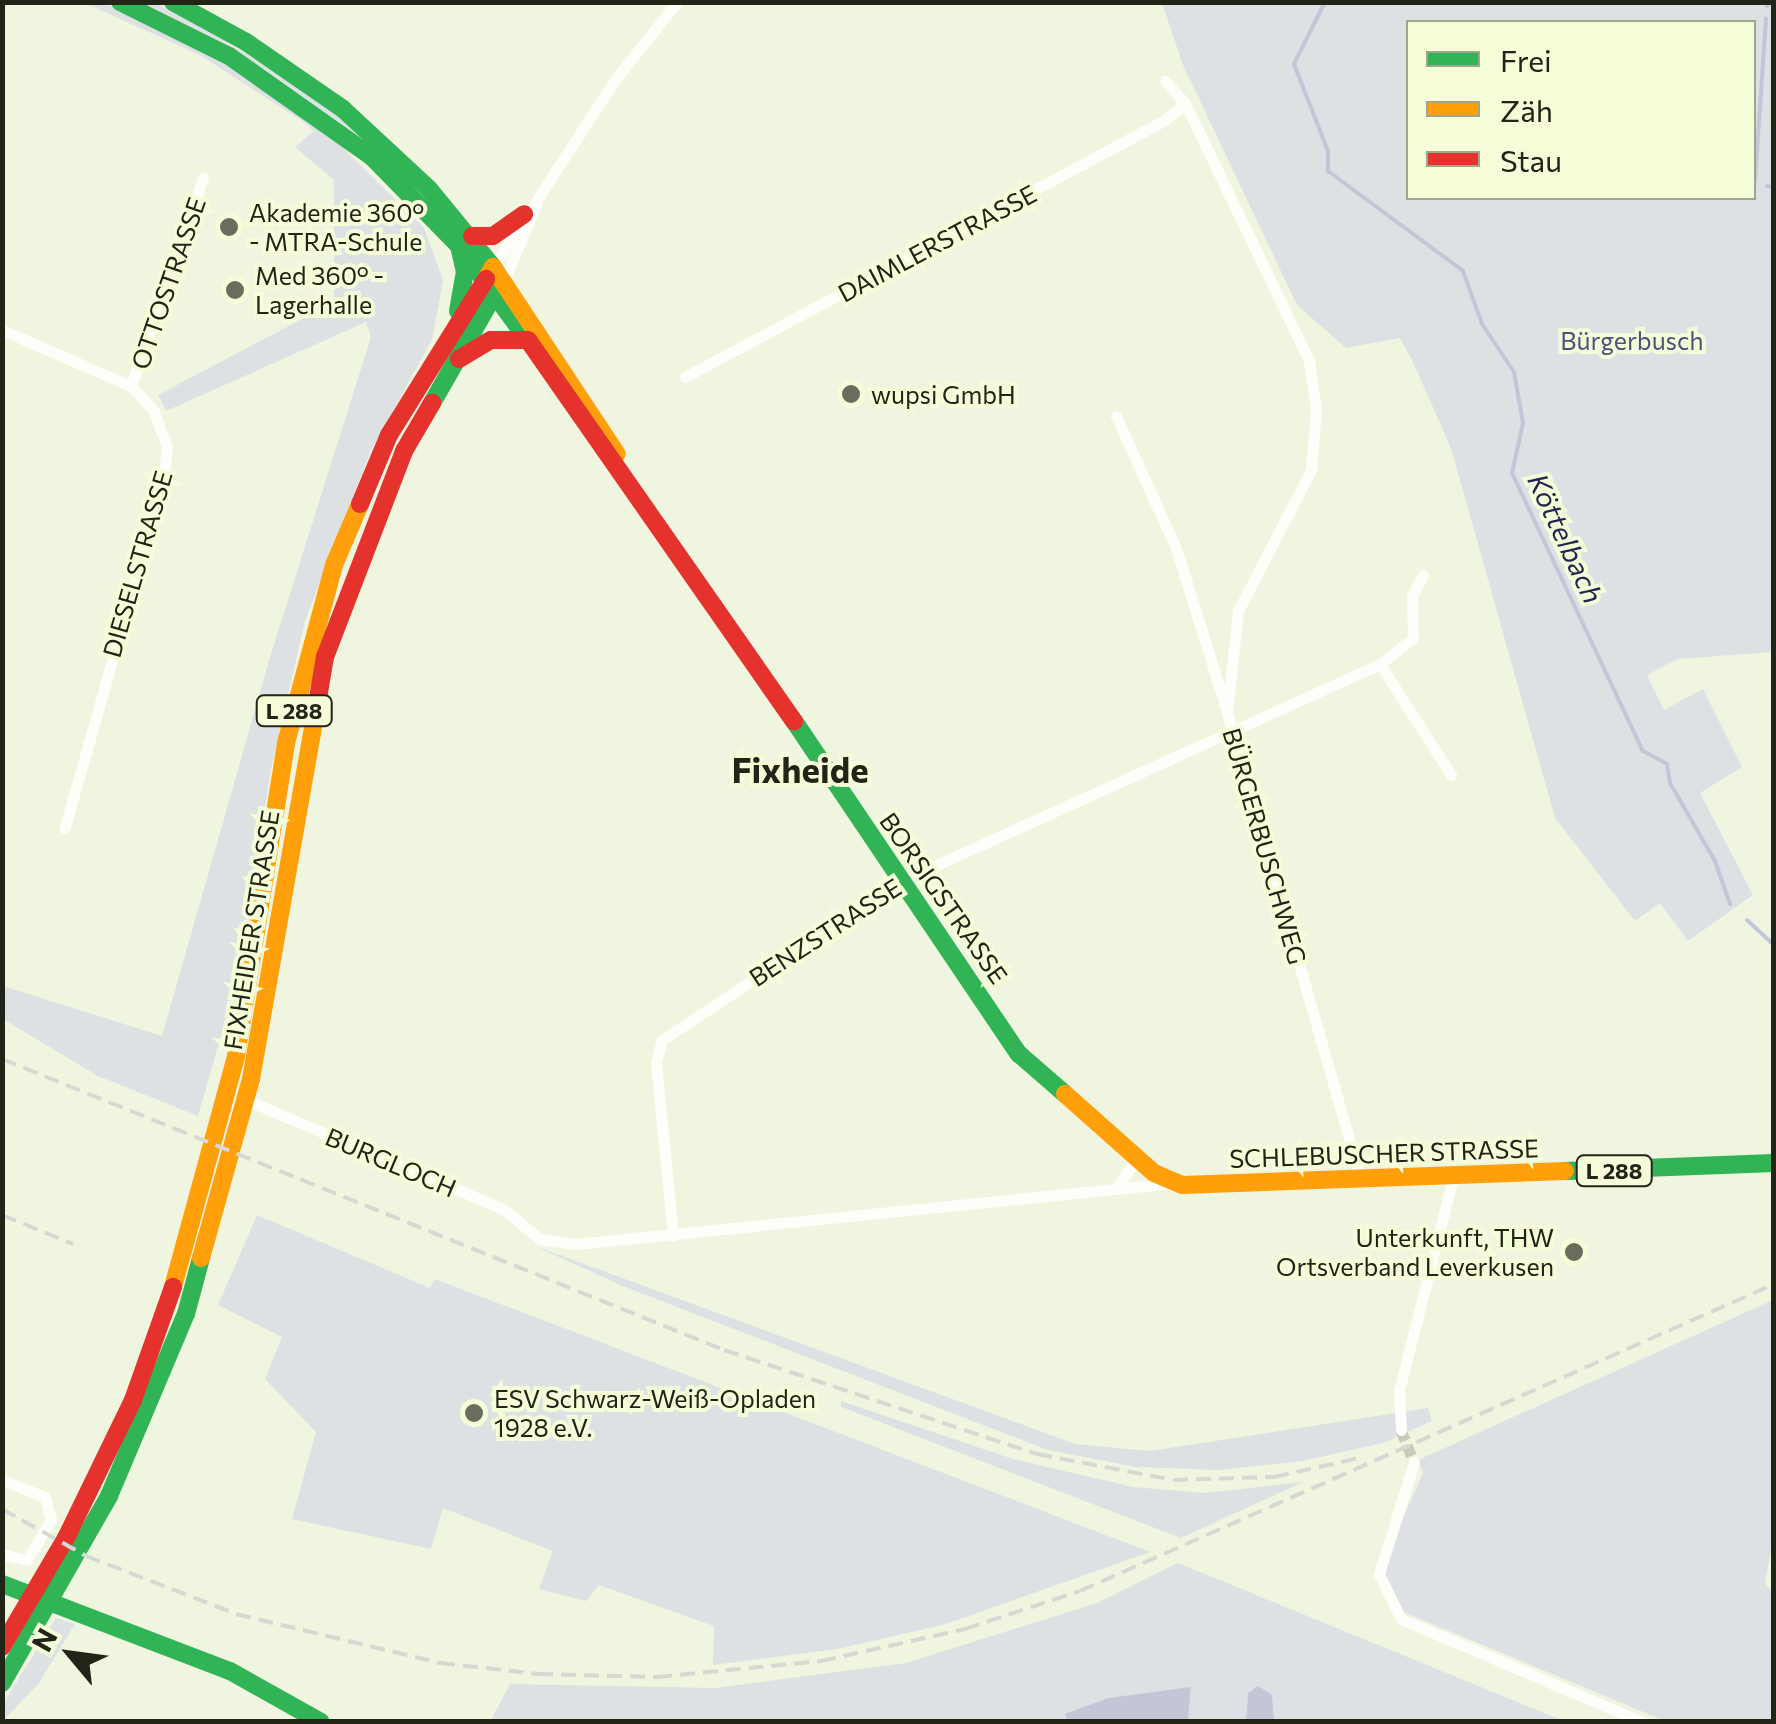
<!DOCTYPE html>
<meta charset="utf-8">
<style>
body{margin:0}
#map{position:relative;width:1776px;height:1724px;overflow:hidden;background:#f0f5e0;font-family:Commissioner,sans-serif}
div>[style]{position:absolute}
.green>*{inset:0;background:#dde1e4}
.water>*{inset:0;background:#c3c6d7}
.stream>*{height:4px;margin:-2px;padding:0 2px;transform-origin:2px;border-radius:2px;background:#c3c6d7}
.street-tunnel>*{height:11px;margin-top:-5.5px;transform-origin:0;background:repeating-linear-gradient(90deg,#c7cbb8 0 11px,transparent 0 16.5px)}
.street>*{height:11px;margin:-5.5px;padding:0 5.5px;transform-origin:5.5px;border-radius:5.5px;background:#fdfefa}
.fast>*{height:18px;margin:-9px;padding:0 9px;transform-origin:9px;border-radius:9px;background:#30b455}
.slow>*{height:18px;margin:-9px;padding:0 9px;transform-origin:9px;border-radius:9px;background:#ff9f0a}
.jam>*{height:18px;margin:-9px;padding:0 9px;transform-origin:9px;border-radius:9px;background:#e5322d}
.rail>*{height:4px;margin-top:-2px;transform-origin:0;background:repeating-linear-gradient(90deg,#d6d8d2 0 15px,transparent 0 23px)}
.dots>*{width:28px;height:28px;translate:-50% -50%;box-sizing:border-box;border:5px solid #f4fdd8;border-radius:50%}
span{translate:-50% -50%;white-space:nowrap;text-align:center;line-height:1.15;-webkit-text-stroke:8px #f4fdd8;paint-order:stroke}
.shield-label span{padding:2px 8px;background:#f4fdd8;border:2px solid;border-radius:8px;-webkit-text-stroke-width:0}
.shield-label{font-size:22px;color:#212417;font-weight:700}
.poi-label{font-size:25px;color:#212417}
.left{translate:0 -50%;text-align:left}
.right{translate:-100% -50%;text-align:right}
.street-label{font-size:25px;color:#212417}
.park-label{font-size:25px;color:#50507f}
.water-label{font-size:28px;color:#272550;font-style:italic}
.district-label{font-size:35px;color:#212417;font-weight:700}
.frame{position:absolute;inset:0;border:5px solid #212417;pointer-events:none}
.legend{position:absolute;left:1406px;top:20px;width:350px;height:180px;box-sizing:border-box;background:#f4fdd8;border:2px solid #a0a68b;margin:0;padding:12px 18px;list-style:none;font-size:30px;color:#212417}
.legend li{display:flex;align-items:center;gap:20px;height:50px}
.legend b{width:50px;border:2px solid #a0a68b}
.north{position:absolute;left:20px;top:1604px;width:100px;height:100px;-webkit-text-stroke:8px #f4fdd8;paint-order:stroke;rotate:299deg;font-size:28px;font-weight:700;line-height:40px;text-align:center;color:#212417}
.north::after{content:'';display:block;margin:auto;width:35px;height:45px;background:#212417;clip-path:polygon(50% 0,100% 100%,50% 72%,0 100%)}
</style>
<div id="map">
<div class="green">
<i style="clip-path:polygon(85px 3px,103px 3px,147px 21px,231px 64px,329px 134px,424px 228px,443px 280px,432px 340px,371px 450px,305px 621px,271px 769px,238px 976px,198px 1116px,98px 1076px,3px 1019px,3px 986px,162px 1036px,271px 654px,371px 337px,366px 322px,166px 411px,158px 395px,334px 302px,334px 180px,295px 147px,314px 131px,302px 121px,200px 55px)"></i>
<i style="clip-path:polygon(137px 3px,154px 3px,189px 19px,316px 97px,401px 170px,436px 210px,360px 137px,263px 68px)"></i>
<i style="clip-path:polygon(evenodd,1162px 3px,1773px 3px,1773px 652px,1678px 659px,1647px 675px,1664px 710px,1703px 689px,1742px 767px,1700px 793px,1753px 895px,1688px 941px,1660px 903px,1635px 921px,1555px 818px,1451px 448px,1412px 360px,1400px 338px,1346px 348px,1297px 305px,1183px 65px,1162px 3px,1408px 22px,1754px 22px,1754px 198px,1408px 198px,1408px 22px)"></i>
<i style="clip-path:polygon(257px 1215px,430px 1288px,435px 1279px,1150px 1552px,946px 1624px,837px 1649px,713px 1665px,714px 1626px,599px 1585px,586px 1601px,539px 1589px,553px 1551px,443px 1508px,431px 1549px,292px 1519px,316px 1432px,265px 1379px,282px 1337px,218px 1305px)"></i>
<i style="clip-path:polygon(535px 1246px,1075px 1444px,1150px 1451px,1428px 1408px,1432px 1421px,1383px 1443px,1302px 1461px,1219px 1470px,1136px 1467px,1048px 1450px,625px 1287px)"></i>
<i style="clip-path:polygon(1773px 1300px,1773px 1539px,1765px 1583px,1773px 1593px,1773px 1721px,1665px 1721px,1401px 1611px,1385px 1577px,1389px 1549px,1423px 1473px,1418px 1460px)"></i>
<i style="clip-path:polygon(841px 1401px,1013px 1459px,1133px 1487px,1204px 1493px,1303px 1482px,1181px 1538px,841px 1407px)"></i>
<i style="clip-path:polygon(1178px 1563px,1564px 1721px,1274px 1721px,1248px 1693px,1246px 1722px,1188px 1721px,1191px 1688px,1108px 1698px,1066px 1714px,1068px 1722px,490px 1722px,510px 1684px,715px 1688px,906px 1663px,1097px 1603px)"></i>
<i style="clip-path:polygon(56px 1618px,75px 1624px,39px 1683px,3px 1721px,3px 1704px)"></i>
</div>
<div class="water">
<i style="clip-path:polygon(1258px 1686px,1272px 1695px,1274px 1721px,1246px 1721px,1248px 1693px)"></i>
<i style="clip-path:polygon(1191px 1687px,1188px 1721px,1068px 1721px,1065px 1714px,1108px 1698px)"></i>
</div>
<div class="stream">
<i style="left:1325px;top:2px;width:69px;rotate:116.6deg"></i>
<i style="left:1294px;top:64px;width:93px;rotate:68.7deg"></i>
<i style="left:1328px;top:151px;width:20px;rotate:90deg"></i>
<i style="left:1328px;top:171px;width:168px;rotate:36.5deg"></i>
<i style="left:1463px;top:271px;width:56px;rotate:70.3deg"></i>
<i style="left:1482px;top:324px;width:58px;rotate:56.3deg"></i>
<i style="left:1514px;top:372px;width:52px;rotate:80deg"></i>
<i style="left:1523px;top:423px;width:51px;rotate:102.4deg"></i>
<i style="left:1512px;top:473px;width:307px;rotate:64.8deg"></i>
<i style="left:1643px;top:751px;width:27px;rotate:28deg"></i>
<i style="left:1667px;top:764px;width:19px;rotate:81deg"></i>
<i style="left:1670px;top:783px;width:90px;rotate:60deg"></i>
<i style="left:1715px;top:861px;width:46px;rotate:70.8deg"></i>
<i style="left:1767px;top:6px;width:4px;rotate:-76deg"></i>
<i style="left:1755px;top:180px;width:162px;rotate:-86.1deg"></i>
<i style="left:1767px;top:186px;width:7px;rotate:8deg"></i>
<i style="left:1747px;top:920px;width:37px;rotate:43deg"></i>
</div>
<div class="street-tunnel">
<i style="left:1401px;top:1430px;width:35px;rotate:68deg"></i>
</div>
<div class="street">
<i style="left:1165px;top:81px;width:30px;rotate:48deg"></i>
<i style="left:1185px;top:103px;width:286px;rotate:64.3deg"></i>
<i style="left:1309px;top:361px;width:49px;rotate:81.7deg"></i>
<i style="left:1316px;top:409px;width:61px;rotate:94.7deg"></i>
<i style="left:1311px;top:470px;width:159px;rotate:117.4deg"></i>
<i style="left:1238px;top:611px;width:103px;rotate:96.2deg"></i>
<i style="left:1227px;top:713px;width:485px;rotate:74deg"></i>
<i style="left:493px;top:267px;width:227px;rotate:-56.9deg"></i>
<i style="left:617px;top:77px;width:96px;rotate:-51.3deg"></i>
<i style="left:504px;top:280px;width:84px;rotate:-66.8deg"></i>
<i style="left:2px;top:330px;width:141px;rotate:23.5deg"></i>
<i style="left:131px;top:386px;width:33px;rotate:47deg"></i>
<i style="left:153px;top:410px;width:39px;rotate:69deg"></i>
<i style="left:167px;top:446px;width:31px;rotate:96deg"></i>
<i style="left:164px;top:477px;width:365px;rotate:105.8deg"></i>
<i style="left:685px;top:377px;width:544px;rotate:-28.17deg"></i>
<i style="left:1165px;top:120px;width:26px;rotate:-40deg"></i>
<i style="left:131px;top:386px;width:220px;rotate:-70.9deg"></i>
<i style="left:1116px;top:416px;width:145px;rotate:65.6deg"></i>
<i style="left:1176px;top:548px;width:169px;rotate:72.7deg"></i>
<i style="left:1380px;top:664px;width:42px;rotate:-38.2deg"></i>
<i style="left:1413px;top:638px;width:43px;rotate:-91.3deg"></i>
<i style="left:1412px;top:595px;width:23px;rotate:-61deg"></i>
<i style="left:244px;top:1099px;width:281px;rotate:23deg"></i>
<i style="left:503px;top:1209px;width:48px;rotate:39deg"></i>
<i style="left:540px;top:1239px;width:36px;rotate:8deg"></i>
<i style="left:576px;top:1244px;width:600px;rotate:-5.83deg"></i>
<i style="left:1117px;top:1187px;width:33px;rotate:-55deg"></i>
<i style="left:673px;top:1236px;width:175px;rotate:-95.6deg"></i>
<i style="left:656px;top:1062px;width:23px;rotate:-75deg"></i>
<i style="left:662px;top:1040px;width:287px;rotate:-33.6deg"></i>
<i style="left:901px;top:881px;width:526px;rotate:-24.37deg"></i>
<i style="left:1380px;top:664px;width:132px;rotate:57.4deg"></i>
<i style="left:1401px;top:1430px;width:39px;rotate:-93deg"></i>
<i style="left:1399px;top:1391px;width:224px;rotate:-75.8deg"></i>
<i style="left:1414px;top:1462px;width:117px;rotate:107.4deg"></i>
<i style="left:1379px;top:1574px;width:50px;rotate:63.9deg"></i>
<i style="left:1401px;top:1619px;width:263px;rotate:23.1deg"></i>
<i style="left:2px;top:1480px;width:46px;rotate:21.6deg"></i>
<i style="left:45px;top:1497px;width:24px;rotate:75deg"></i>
<i style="left:51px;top:1520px;width:47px;rotate:121deg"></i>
<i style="left:27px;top:1560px;width:26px;rotate:-167deg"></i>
</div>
<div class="fast">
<i style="left:120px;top:2px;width:122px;rotate:26.4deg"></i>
<i style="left:229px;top:56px;width:174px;rotate:35.2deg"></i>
<i style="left:371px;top:156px;width:126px;rotate:45.6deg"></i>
<i style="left:459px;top:246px;width:117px;rotate:53.7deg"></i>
<i style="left:173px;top:2px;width:83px;rotate:28.7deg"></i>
<i style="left:246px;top:42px;width:118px;rotate:34.6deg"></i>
<i style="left:343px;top:109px;width:117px;rotate:42.9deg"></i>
<i style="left:429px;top:189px;width:101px;rotate:50.6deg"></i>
<i style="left:458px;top:311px;width:40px;rotate:-80deg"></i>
<i style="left:465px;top:272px;width:27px;rotate:-103deg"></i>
<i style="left:432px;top:403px;width:127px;rotate:-60.2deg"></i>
<i style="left:794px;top:721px;width:402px;rotate:56deg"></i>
<i style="left:1019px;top:1054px;width:61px;rotate:41deg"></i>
<i style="left:1565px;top:1171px;width:209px;rotate:-2.2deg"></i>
<i style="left:2px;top:1584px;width:244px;rotate:20.9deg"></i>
<i style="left:230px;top:1671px;width:104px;rotate:29.3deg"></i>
<i style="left:2px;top:1683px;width:215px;rotate:-60.2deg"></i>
<i style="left:109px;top:1496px;width:198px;rotate:-67.1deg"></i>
<i style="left:186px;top:1314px;width:58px;rotate:-75deg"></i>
</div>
<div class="slow">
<i style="left:486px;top:279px;width:14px;rotate:-60deg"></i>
<i style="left:493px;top:267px;width:224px;rotate:56.5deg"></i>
<i style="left:1065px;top:1094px;width:119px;rotate:41.6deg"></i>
<i style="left:1154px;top:1173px;width:30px;rotate:23deg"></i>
<i style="left:1182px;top:1185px;width:383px;rotate:-2.1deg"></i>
<i style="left:201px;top:1258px;width:186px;rotate:-74.4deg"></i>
<i style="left:251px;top:1079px;width:375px;rotate:-80deg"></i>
<i style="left:173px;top:1287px;width:239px;rotate:-74.7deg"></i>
<i style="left:236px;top:1056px;width:317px;rotate:-80.9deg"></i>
<i style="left:286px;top:743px;width:184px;rotate:-74.9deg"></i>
<i style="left:334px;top:565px;width:66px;rotate:-66.9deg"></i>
</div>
<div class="jam">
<i style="left:472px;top:236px;width:21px"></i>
<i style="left:493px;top:236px;width:38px;rotate:-35deg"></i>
<i style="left:528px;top:340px;width:465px;rotate:55.1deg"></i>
<i style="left:459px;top:359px;width:37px;rotate:-31deg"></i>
<i style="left:491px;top:340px;width:37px"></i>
<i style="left:360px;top:504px;width:75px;rotate:-67.2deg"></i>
<i style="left:389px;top:435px;width:184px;rotate:-58.1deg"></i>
<i style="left:316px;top:710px;width:54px;rotate:-80.4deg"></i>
<i style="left:325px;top:657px;width:221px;rotate:-69deg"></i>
<i style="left:404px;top:451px;width:56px;rotate:-59.7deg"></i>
<i style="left:2px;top:1647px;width:129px;rotate:-59.6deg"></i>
<i style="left:67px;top:1536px;width:151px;rotate:-64.1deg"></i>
<i style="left:133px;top:1400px;width:120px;rotate:-70.5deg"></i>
</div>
<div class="rail">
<i style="left:2px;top:1059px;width:778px;rotate:21.95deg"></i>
<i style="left:724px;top:1350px;width:330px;rotate:18.4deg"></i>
<i style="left:1037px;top:1454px;width:138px;rotate:10.8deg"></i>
<i style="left:1173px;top:1480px;width:101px;rotate:-1.7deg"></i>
<i style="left:1274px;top:1477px;width:87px;rotate:-12.6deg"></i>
<i style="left:2px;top:1215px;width:77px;rotate:22.2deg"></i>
<i style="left:2px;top:1509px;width:96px;rotate:29.2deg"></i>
<i style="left:86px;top:1556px;width:161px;rotate:21.1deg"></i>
<i style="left:236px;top:1614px;width:210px;rotate:13.5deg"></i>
<i style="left:440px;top:1663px;width:99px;rotate:6.4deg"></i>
<i style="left:538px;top:1674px;width:119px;rotate:1.4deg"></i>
<i style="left:657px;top:1677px;width:165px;rotate:-5.6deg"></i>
<i style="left:821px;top:1661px;width:148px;rotate:-12.5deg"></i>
<i style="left:965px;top:1629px;width:121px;rotate:-18.3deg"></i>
<i style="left:1080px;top:1591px;width:759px;rotate:-23.86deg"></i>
</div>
<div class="dots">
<i style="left:229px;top:227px;background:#696d5d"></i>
<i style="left:235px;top:290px;background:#696d5d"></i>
<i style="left:851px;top:394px;background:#696d5d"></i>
<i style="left:1574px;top:1252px;background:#696d5d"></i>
<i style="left:474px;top:1413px;background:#696d5d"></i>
</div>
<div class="shield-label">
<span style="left:294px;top:711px">L 288</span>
<span style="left:1614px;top:1171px">L 288</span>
</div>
<div class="poi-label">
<span class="left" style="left:249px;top:227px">Akademie 360°<br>- MTRA-Schule</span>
<span class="left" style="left:255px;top:290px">Med 360° -<br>Lagerhalle</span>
<span class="left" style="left:871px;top:394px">wupsi GmbH</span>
<span class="right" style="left:1554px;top:1252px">Unterkunft, THW<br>Ortsverband Leverkusen</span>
<span class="left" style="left:494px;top:1413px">ESV Schwarz-Weiß-Opladen<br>1928 e.V.</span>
</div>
<div class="street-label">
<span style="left:937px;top:243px;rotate:-28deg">DAIMLERSTRASSE</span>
<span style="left:168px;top:283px;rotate:-71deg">OTTOSTRASSE</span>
<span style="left:137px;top:564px;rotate:-74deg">DIESELSTRASSE</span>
<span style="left:1265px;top:846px;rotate:74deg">BÜRGERBUSCHWEG</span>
<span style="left:944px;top:898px;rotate:55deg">BORSIGSTRASSE</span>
<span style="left:251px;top:930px;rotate:-81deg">FIXHEIDER STRASSE</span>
<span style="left:825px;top:932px;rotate:-33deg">BENZSTRASSE</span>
<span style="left:1384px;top:1153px;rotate:-2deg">SCHLEBUSCHER STRASSE</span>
<span style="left:391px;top:1162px;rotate:23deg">BURGLOCH</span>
</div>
<div class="park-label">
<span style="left:1632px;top:340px">Bürgerbusch</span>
</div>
<div class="water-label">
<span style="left:1566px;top:538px;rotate:65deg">Köttelbach</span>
</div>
<div class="district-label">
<span style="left:800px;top:769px">Fixheide</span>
</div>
<div class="frame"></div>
<ul class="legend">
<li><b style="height:12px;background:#30b455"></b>Frei</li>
<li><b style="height:12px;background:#ff9f0a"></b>Zäh</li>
<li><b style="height:12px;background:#e5322d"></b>Stau</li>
</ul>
<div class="north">N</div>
</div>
